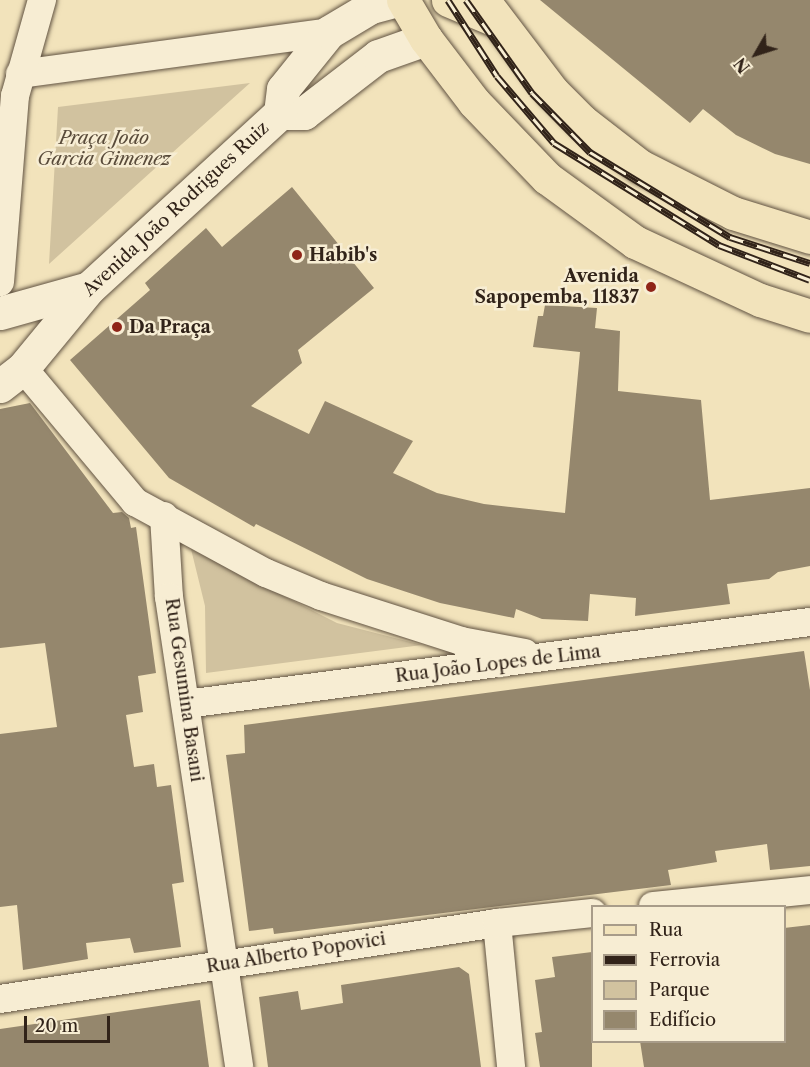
<!DOCTYPE html>
<meta charset="utf-8">
<style>
body{margin:0}
#map{position:relative;width:810px;height:1067px;overflow:hidden;background:#f2e3bb;font-family:"Libre Caslon Text",serif}
div>[style]{position:absolute}
.green>*{inset:0;background:#d1c29f}
.building>*{inset:0;background:#95876d}
.roads{filter:drop-shadow(0 0 2px #615342) drop-shadow(0 0 2px #615342)}
.minor>*{height:28px;margin:-14px;padding:0 14px;transform-origin:14px;border-radius:14px;background:#f7edd3}
.tertiary>*{height:33px;margin:-16.5px;padding:0 16.5px;transform-origin:16.5px;border-radius:16.5px;background:#f7edd3}
.primary>*{height:33px;margin:-16.5px;padding:0 16.5px;transform-origin:16.5px;border-radius:16.5px;background:#f2e3bb}
.rail>*{height:7px;margin-top:-3.5px;transform-origin:0;background:repeating-linear-gradient(90deg,#f7edd3 0 14px,#312319 0 28px);box-sizing:border-box;border-block:2px solid #312319}
.dots>*{width:16px;height:16px;translate:-50% -50%;box-sizing:border-box;border:3px solid #f7edd3;border-radius:50%}
span{translate:-50% -50%;white-space:nowrap;text-align:center;line-height:1.15;-webkit-text-stroke:5px #f7edd3;paint-order:stroke}
.park-label{font-size:18px;color:#594b3a;font-style:italic}
.street-label{font-size:18px;color:#312319}
.poi-label{font-size:18px;color:#312319;font-weight:700}
.left{translate:0 -50%;text-align:left}
.right{translate:-100% -50%;text-align:right}
.legend{position:absolute;left:591px;top:905px;width:195px;height:138px;box-sizing:border-box;background:#f7edd3;border:2px solid #a89c89;margin:0;padding:8px 10px;list-style:none;font-size:18px;color:#312319}
.legend li{display:flex;align-items:center;gap:12px;height:30px}
.legend b{width:30px;border:2px solid #a89c89}
.north{position:absolute;left:726px;top:24px;width:60px;height:60px;-webkit-text-stroke:4px #f7edd3;paint-order:stroke;rotate:231deg;font-size:16px;font-weight:700;line-height:24px;text-align:center;color:#312319}
.north::after{content:'';display:block;margin:auto;width:21px;height:27px;background:#312319;clip-path:polygon(50% 0,100% 100%,50% 72%,0 100%)}
.scale{position:absolute;left:24px;top:1016px;width:86px;height:27px;box-sizing:border-box;border:3px solid #312319;border-top:0;padding-left:8px;font-size:18px;line-height:21px;white-space:nowrap;color:#312319;-webkit-text-stroke:4px #f7edd3;paint-order:stroke}
</style>
<div id="map">
<div class="green">
<i style="clip-path:polygon(250px 83px,182px 144px,49px 264px,58px 107px)"></i>
<i style="clip-path:polygon(191px 549px,337px 623px,422px 645px,206px 673px,205px 606px)"></i>
</div>
<div class="building">
<i style="clip-path:polygon(540px 0,810px 0,810px 164px,775px 154px,736px 135px,703px 109px,690px 123px)"></i>
<i style="clip-path:polygon(292px 187px,374px 288px,298px 350px,302px 363px,251px 406px,309px 434px,325px 401px,413px 441px,393px 473px,437px 493px,484px 504px,565px 513px,580px 352px,533px 347px,538px 316px,543px 316px,545px 305px,597px 308px,595px 328px,620px 331px,618px 391px,701px 400px,710px 500px,810px 488px,810px 566px,778px 572px,769px 579px,727px 584px,730px 604px,635px 616px,636px 598px,590px 594px,588px 621px,542px 619px,516px 609px,514px 618px,440px 603px,367px 579px,256px 524px,254px 527px,169px 478px,70px 360px,150px 290px,145px 283px,206px 228px,222px 247px)"></i>
<i style="clip-path:polygon(30px 403px,113px 513px,122px 512px,129px 518px,131px 528px,136px 527px,156px 673px,138px 676px,143px 712px,126px 715px,134px 767px,154px 764px,157px 787px,171px 785px,184px 882px,172px 884px,181px 947px,134px 953px,130px 938px,86px 943px,88px 959px,23px 970px,17px 905px,0 907px,0 734px,57px 727px,45px 643px,0 648px,0 409px)"></i>
<i style="clip-path:polygon(804px 651px,810px 690px,810px 866px,770px 870px,767px 844px,715px 851px,717px 862px,668px 870px,671px 885px,274px 934px,273px 928px,249px 931px,226px 755px,245px 753px,244px 725px)"></i>
<i style="clip-path:polygon(810px 925px,810px 1067px,644px 1067px,640px 1041px,784px 1041px,784px 928px)"></i>
<i style="clip-path:polygon(592px 952px,592px 1067px,540px 1067px,535px 1033px,542px 1032px,535px 980px,555px 977px,552px 957px)"></i>
<i style="clip-path:polygon(459px 967px,469px 974px,481px 1067px,268px 1067px,259px 997px,298px 991px,301px 1010px,343px 1003px,341px 985px)"></i>
<i style="clip-path:polygon(200px 1000px,209px 1067px,0 1067px,0 1029px)"></i>
</div>
<div class="roads">
<div class="minor">
<i style="left:20px;top:74px;width:312px;rotate:-7.7deg"></i>
<i style="left:0;top:282px;width:187px;rotate:-85.4deg"></i>
<i style="left:15px;top:96px;width:100px;rotate:-74.3deg"></i>
<i style="left:23px;top:368px;width:175px;rotate:50.1deg"></i>
<i style="left:135px;top:502px;width:149px;rotate:28.5deg"></i>
<i style="left:266px;top:573px;width:60px;rotate:22.7deg"></i>
<i style="left:321px;top:596px;width:147px;rotate:17.8deg"></i>
<i style="left:461px;top:641px;width:65px;rotate:10.6deg"></i>
<i style="left:164px;top:516px;width:81px;rotate:86.5deg"></i>
<i style="left:169px;top:597px;width:475px;rotate:81.5deg"></i>
<i style="left:186px;top:704px;width:629px;rotate:-7.49deg"></i>
<i style="left:653px;top:906px;width:158px;rotate:-5.8deg"></i>
<i style="left:497px;top:923px;width:145px;rotate:84.4deg"></i>
<i style="left:0;top:999px;width:503px;rotate:-8.69deg"></i>
<i style="left:497px;top:923px;width:96px;rotate:-6deg"></i>
</div>
<div class="tertiary">
<i style="left:280px;top:113px;width:24px"></i>
<i style="left:304px;top:113px;width:93px;rotate:-37.6deg"></i>
<i style="left:378px;top:56px;width:51px;rotate:-19.5deg"></i>
<i style="left:0;top:313px;width:92px;rotate:-15.7deg"></i>
<i style="left:0;top:386px;width:29px;rotate:-38deg"></i>
<i style="left:23px;top:368px;width:104px;rotate:-50.5deg"></i>
<i style="left:89px;top:288px;width:259px;rotate:-42.5deg"></i>
<i style="left:280px;top:113px;width:24px;rotate:-83deg"></i>
<i style="left:283px;top:89px;width:73px;rotate:-51.1deg"></i>
<i style="left:329px;top:32px;width:49px;rotate:-30.8deg"></i>
<i style="left:371px;top:7px;width:28px;rotate:-15deg"></i>
</div>
<div class="primary">
<i style="left:403px;top:0;width:45px;rotate:59.5deg"></i>
<i style="left:426px;top:39px;width:79px;rotate:52.7deg"></i>
<i style="left:474px;top:102px;width:105px;rotate:46.2deg"></i>
<i style="left:547px;top:178px;width:109px;rotate:36deg"></i>
<i style="left:635px;top:242px;width:138px;rotate:24.9deg"></i>
<i style="left:760px;top:300px;width:52px;rotate:17.7deg"></i>
<i style="left:448px;top:0;width:54px;rotate:22.8deg"></i>
<i style="left:483px;top:0;width:114px;rotate:52.8deg"></i>
<i style="left:552px;top:91px;width:42px;rotate:45deg"></i>
<i style="left:582px;top:121px;width:73px;rotate:37.8deg"></i>
<i style="left:640px;top:166px;width:104px;rotate:26.8deg"></i>
<i style="left:733px;top:213px;width:81px;rotate:17.3deg"></i>
</div>
</div>
<div class="rail">
<i style="left:448px;top:0;width:90px;rotate:57.2deg"></i>
<i style="left:497px;top:76px;width:88px;rotate:49.6deg"></i>
<i style="left:554px;top:143px;width:194px;rotate:31.7deg"></i>
<i style="left:719px;top:245px;width:97px;rotate:21deg"></i>
<i style="left:466px;top:0;width:114px;rotate:54.6deg"></i>
<i style="left:532px;top:93px;width:83px;rotate:45.5deg"></i>
<i style="left:590px;top:152px;width:164px;rotate:31.3deg"></i>
<i style="left:730px;top:237px;width:84px;rotate:18deg"></i>
</div>
<div class="dots">
<i style="left:297px;top:255px;background:#8f2418"></i>
<i style="left:651px;top:287px;background:#8f2418"></i>
<i style="left:117px;top:327px;background:#8f2418"></i>
</div>
<div class="park-label">
<span style="left:104px;top:149px">Praça João<br>Garcia Gimenez</span>
</div>
<div class="street-label">
<span style="left:176px;top:209px;rotate:-43deg">Avenida João Rodrigues Ruiz</span>
<span style="left:498px;top:664px;rotate:-7deg">Rua João Lopes de Lima</span>
<span style="left:184px;top:690px;rotate:82deg">Rua Gesumina Basani</span>
<span style="left:296px;top:953px;rotate:-9deg">Rua Alberto Popovici</span>
</div>
<div class="poi-label">
<span class="left" style="left:309px;top:255px">Habib's</span>
<span class="right" style="left:639px;top:287px">Avenida<br>Sapopemba, 11837</span>
<span class="left" style="left:129px;top:327px">Da Praça</span>
</div>
<ul class="legend">
<li><b style="height:8px;background:#f2e3bb"></b>Rua</li>
<li><b style="height:8px;background:#312319"></b>Ferrovia</li>
<li><b style="height:16px;background:#d1c29f"></b>Parque</li>
<li><b style="height:16px;background:#95876d"></b>Edifício</li>
</ul>
<div class="north">N</div>
<div class="scale">20 m</div>
</div>
